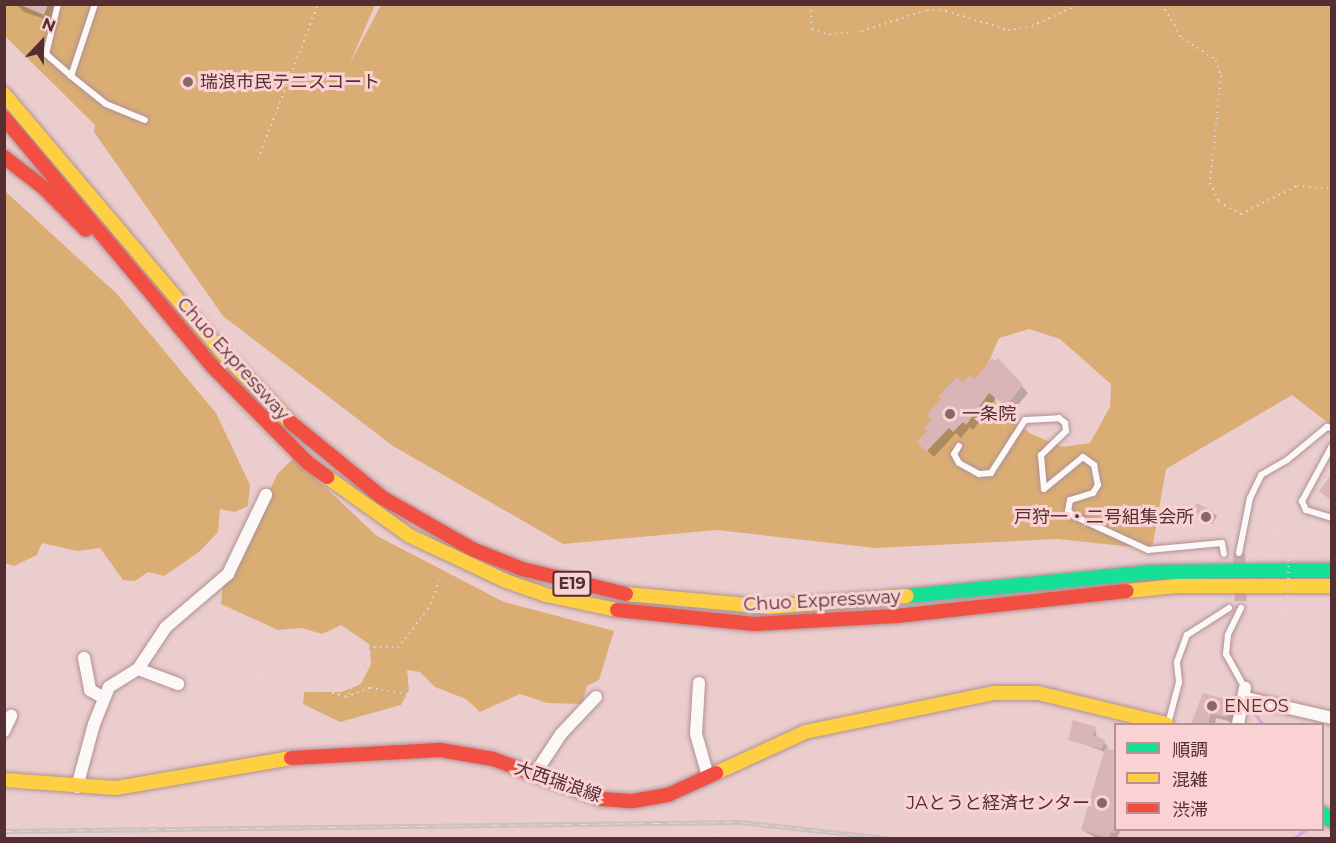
<!DOCTYPE html>
<meta charset="utf-8">
<style>
body{margin:0}
#map{position:relative;width:1336px;height:843px;overflow:hidden;background:#eccdce;font-family:Montserrat,"Noto Sans JP",sans-serif}
div>[style]{position:absolute}
.green>*{inset:0;background:#daad75}
.shadow>*{inset:0;background:#0003}
.stream>*{height:3px;margin:-1.5px;padding:0 1.5px;transform-origin:1.5px;border-radius:1.5px;background:#daa5e2}
.building>*{inset:0;background:#d9b5b7}
.street-tunnel>*{height:12px;margin-top:-6px;transform-origin:0;background:repeating-linear-gradient(90deg,#ceadaf 0 12px,transparent 0 18px)}
.path>*{height:2px;margin-top:-1px;transform-origin:0;background:repeating-linear-gradient(90deg,#e2d8d8 0 1.5px,transparent 0 6px)}
.roads{filter:drop-shadow(0 0 2px #ae9193) drop-shadow(0 0 2px #ae9193)}
.lane>*{height:6px;margin:-3px;padding:0 3px;transform-origin:3px;border-radius:3px;background:#fcf8f8}
.street>*{height:12px;margin:-6px;padding:0 6px;transform-origin:6px;border-radius:6px;background:#fcf8f8}
.fast>*{height:14px;margin:-7px;padding:0 7px;transform-origin:7px;border-radius:7px;background:#16e098}
.slow>*{height:14px;margin:-7px;padding:0 7px;transform-origin:7px;border-radius:7px;background:#ffcf43}
.jam>*{height:14px;margin:-7px;padding:0 7px;transform-origin:7px;border-radius:7px;background:#f24e42}
.rail>*{height:5px;margin-top:-2.5px;transform-origin:0;background:repeating-linear-gradient(90deg,#fad2d3 0 9px,#cac1c1 0 18px);box-sizing:border-box;border-block:2px solid #cac1c1}
.path-bridge>*{height:2px;margin-top:-1px;transform-origin:0;background:repeating-linear-gradient(90deg,#e2d8d8 0 1.5px,transparent 0 6px)}
.dots>*{width:16px;height:16px;translate:-50% -50%;box-sizing:border-box;border:3px solid #fad2d3;border-radius:50%}
span{translate:-50% -50%;white-space:nowrap;text-align:center;line-height:1.15;-webkit-text-stroke:6px #fad2d3;paint-order:stroke}
.shield-label span{padding:2px 4px;background:#fad2d3;border:2px solid;border-radius:4px;-webkit-text-stroke-width:0}
.shield-label{font-size:16px;color:#542e31;font-weight:700}
.poi-label{font-size:18px;color:#542e31}
.left{translate:0 -50%;text-align:left}
.right{translate:-100% -50%;text-align:right}
.street-label{font-size:18px;color:#542e31}
.frame{position:absolute;inset:0;border:6px solid #542e31;pointer-events:none}
.legend{position:absolute;left:1114px;top:723px;width:210px;height:108px;box-sizing:border-box;background:#fad2d3;border:2px solid #b89092;margin:0;padding:8px 10px;list-style:none;font-size:18px;color:#542e31}
.legend li{display:flex;align-items:center;gap:12px;height:30px}
.legend b{width:30px;border:2px solid #b89092}
.north{position:absolute;left:12px;top:12px;width:60px;height:60px;-webkit-text-stroke:4px #fad2d3;paint-order:stroke;rotate:22deg;font-size:16px;font-weight:700;line-height:24px;text-align:center;color:#542e31}
.north::after{content:'';display:block;margin:auto;width:21px;height:27px;background:#542e31;clip-path:polygon(50% 0,100% 100%,50% 72%,0 100%)}
</style>
<div id="map">
<div class="green">
<i style="clip-path:polygon(evenodd,4px 5px,375px 5px,349px 65px,381px 5px,1331px 5px,1331px 425px,1292px 395px,1166px 469px,1152px 549px,1057px 539px,875px 548px,717px 530px,563px 544px,393px 446px,223px 316px,94px 132px,95px 125px,5px 36px,4px 5px,1029px 329px,1060px 339px,1111px 384px,1110px 407px,1090px 443px,1062px 447px,1029px 433px,996px 402px,983px 375px,999px 338px,1029px 329px)"></i>
<i style="clip-path:polygon(5px 191px,117px 294px,216px 413px,250px 485px,248px 506px,235px 512px,220px 509px,218px 532px,199px 552px,164px 576px,148px 572px,135px 581px,123px 580px,100px 548px,77px 551px,42px 543px,37px 555px,14px 566px,5px 563px)"></i>
<i style="clip-path:polygon(294px 458px,377px 536px,504px 602px,614px 631px,599px 680px,587px 686px,582px 704px,547px 703px,520px 694px,480px 712px,466px 699px,435px 687px,420px 672px,407px 670px,409px 690px,401px 705px,340px 722px,303px 704px,304px 692px,341px 692px,361px 684px,371px 664px,369px 644px,341px 625px,322px 634px,302px 628px,278px 630px,221px 604px,223px 584px,278px 473px)"></i>
</div>
<div class="shadow">
<i style="clip-path:polygon(16px 4px,59px 4px,53px 22px,24px 12px)"></i>
<i style="clip-path:polygon(1004px 366px,1028px 393px,1013px 411px,996px 398px,973px 430px,970px 427px,961px 438px,956px 433px,934px 457px,919px 442px,963px 385px)"></i>
<i style="clip-path:polygon(1213px 513px,1217px 516px,1212px 524px,1198px 514px)"></i>
<i style="clip-path:polygon(1204px 695px,1228px 701px,1235px 708px,1232px 722px,1216px 718px,1215px 724px,1193px 724px)"></i>
<i style="clip-path:polygon(1095px 728px,1097px 738px,1107px 745px,1116px 830px,1121px 830px,1117px 838px,1097px 838px,1082px 830px,1105px 752px,1070px 739px)"></i>
</div>
<div class="stream">
<i style="left:1249px;top:707px;width:22px;rotate:51deg"></i>
<i style="left:1294px;top:838px;width:14px;rotate:-36deg"></i>
</div>
<div class="building">
<i style="clip-path:polygon(18px 4px,48px 4px,44px 15px)"></i>
<i style="clip-path:polygon(992px 358px,995px 361px,998px 358px,1023px 385px,1006px 406px,989px 393px,966px 425px,963px 422px,953px 432px,949px 428px,926px 452px,917px 442px,927px 431px,924px 428px,931px 419px,927px 415px,941px 399px,938px 397px,957px 377px,963px 383px,970px 375px,975px 379px)"></i>
<i style="clip-path:polygon(1332px 474px,1332px 501px,1319px 491px)"></i>
<i style="clip-path:polygon(1197px 503px,1214px 512px,1208px 522px,1192px 510px)"></i>
<i style="clip-path:polygon(1203px 693px,1229px 700px,1226px 717px,1211px 713px,1208px 724px,1191px 724px)"></i>
<i style="clip-path:polygon(1073px 720px,1096px 727px,1093px 735px,1105px 740px,1102px 749px,1068px 740px)"></i>
<i style="clip-path:polygon(1105px 748px,1116px 751px,1116px 833px,1111px 832px,1109px 838px,1081px 830px)"></i>
</div>
<div class="street-tunnel">
<i style="left:1239px;top:553px;width:55px;rotate:87.9deg"></i>
</div>
<div class="path">
<i style="left:811px;top:4px;width:26px;rotate:88deg"></i>
<i style="left:812px;top:30px;width:17px;rotate:13deg"></i>
<i style="left:829px;top:34px;width:33px;rotate:-5deg"></i>
<i style="left:862px;top:31px;width:68px;rotate:-17.9deg"></i>
<i style="left:927px;top:10px;width:19px;rotate:3deg"></i>
<i style="left:946px;top:11px;width:65px;rotate:17deg"></i>
<i style="left:1008px;top:30px;width:24px;rotate:-9deg"></i>
<i style="left:1032px;top:26px;width:53px;rotate:-24.6deg"></i>
<i style="left:1162px;top:4px;width:39px;rotate:60deg"></i>
<i style="left:1182px;top:38px;width:40px;rotate:32.9deg"></i>
<i style="left:1216px;top:60px;width:17px;rotate:73deg"></i>
<i style="left:1221px;top:76px;width:108px;rotate:95.9deg"></i>
<i style="left:1210px;top:183px;width:21px;rotate:65deg"></i>
<i style="left:1219px;top:202px;width:25px;rotate:29deg"></i>
<i style="left:1241px;top:214px;width:63px;rotate:-26.6deg"></i>
<i style="left:1297px;top:186px;width:35px;rotate:5deg"></i>
<i style="left:258px;top:159px;width:166px;rotate:-68.8deg"></i>
<i style="left:1289px;top:543px;width:14px;rotate:-141deg"></i>
<i style="left:1278px;top:534px;width:5px;rotate:-79deg"></i>
<i style="left:1279px;top:529px;width:53px;rotate:-2.2deg"></i>
<i style="left:164px;top:650px;width:145px;rotate:15.6deg"></i>
<i style="left:304px;top:689px;width:17px"></i>
<i style="left:321px;top:689px;width:26px;rotate:18deg"></i>
<i style="left:346px;top:697px;width:26px;rotate:-21deg"></i>
<i style="left:370px;top:688px;width:39px;rotate:9deg"></i>
<i style="left:1251px;top:678px;width:58px;rotate:-68.7deg"></i>
<i style="left:1272px;top:624px;width:22px;rotate:-43deg"></i>
<i style="left:349px;top:694px;width:35px;rotate:-68deg"></i>
<i style="left:362px;top:662px;width:19px;rotate:-51deg"></i>
<i style="left:374px;top:647px;width:24px;rotate:2deg"></i>
<i style="left:398px;top:648px;width:49px;rotate:-52.4deg"></i>
<i style="left:428px;top:609px;width:31px;rotate:-68deg"></i>
<i style="left:717px;top:819px;width:26px;rotate:-101deg"></i>
<i style="left:712px;top:793px;width:15px;rotate:-32deg"></i>
<i style="left:717px;top:834px;width:4px;rotate:76deg"></i>
</div>
<div class="roads">
<div class="lane">
<i style="left:58px;top:4px;width:51px;rotate:103.5deg"></i>
<i style="left:46px;top:54px;width:33px;rotate:41deg"></i>
<i style="left:95px;top:4px;width:76px;rotate:108.4deg"></i>
<i style="left:71px;top:76px;width:45px;rotate:38.7deg"></i>
<i style="left:106px;top:104px;width:42px;rotate:22.3deg"></i>
<i style="left:959px;top:446px;width:9px;rotate:122deg"></i>
<i style="left:954px;top:454px;width:10px;rotate:61deg"></i>
<i style="left:959px;top:463px;width:23px;rotate:29deg"></i>
<i style="left:979px;top:474px;width:12px;rotate:-5deg"></i>
<i style="left:991px;top:473px;width:63px;rotate:-57.3deg"></i>
<i style="left:1025px;top:420px;width:34px;rotate:-3deg"></i>
<i style="left:1059px;top:418px;width:8px;rotate:40deg"></i>
<i style="left:1065px;top:423px;width:8px;rotate:83deg"></i>
<i style="left:1066px;top:431px;width:35px;rotate:136deg"></i>
<i style="left:1041px;top:455px;width:34px;rotate:85deg"></i>
<i style="left:1044px;top:489px;width:50px;rotate:-39.4deg"></i>
<i style="left:1083px;top:457px;width:14px;rotate:36deg"></i>
<i style="left:1094px;top:465px;width:20px;rotate:79deg"></i>
<i style="left:1098px;top:485px;width:9px;rotate:122deg"></i>
<i style="left:1093px;top:493px;width:24px;rotate:163deg"></i>
<i style="left:1070px;top:500px;width:11px;rotate:100deg"></i>
<i style="left:1068px;top:511px;width:8px;rotate:40deg"></i>
<i style="left:1074px;top:516px;width:81px;rotate:24.7deg"></i>
<i style="left:1148px;top:550px;width:74px;rotate:-5.4deg"></i>
<i style="left:1222px;top:543px;width:11px;rotate:80deg"></i>
<i style="left:1332px;top:446px;width:63px;rotate:118.6deg"></i>
<i style="left:1302px;top:501px;width:10px;rotate:66deg"></i>
<i style="left:1306px;top:510px;width:27px;rotate:17deg"></i>
<i style="left:1239px;top:553px;width:56px;rotate:-78.7deg"></i>
<i style="left:1250px;top:498px;width:25px;rotate:-64deg"></i>
<i style="left:1261px;top:475px;width:30px;rotate:-30deg"></i>
<i style="left:1287px;top:460px;width:52px;rotate:-39.5deg"></i>
<i style="left:1327px;top:427px;width:5px;rotate:11deg"></i>
<i style="left:1241px;top:608px;width:30px;rotate:116deg"></i>
<i style="left:1228px;top:635px;width:19px;rotate:96deg"></i>
<i style="left:1226px;top:654px;width:39px;rotate:61deg"></i>
<i style="left:1168px;top:724px;width:43px;rotate:-75.3deg"></i>
<i style="left:1179px;top:682px;width:20px;rotate:-96deg"></i>
<i style="left:1177px;top:662px;width:29px;rotate:-70deg"></i>
<i style="left:1187px;top:635px;width:50px;rotate:-32.7deg"></i>
</div>
<div class="street">
<i style="left:84px;top:658px;width:33px;rotate:79deg"></i>
<i style="left:90px;top:690px;width:16px;rotate:30deg"></i>
<i style="left:138px;top:669px;width:43px;rotate:20.6deg"></i>
<i style="left:699px;top:683px;width:51px;rotate:93.4deg"></i>
<i style="left:696px;top:734px;width:44px;rotate:74.1deg"></i>
<i style="left:1246px;top:698px;width:88px;rotate:13.1deg"></i>
<i style="left:1238px;top:724px;width:37px;rotate:-79deg"></i>
<i style="left:4px;top:731px;width:17px;rotate:-65deg"></i>
<i style="left:534px;top:775px;width:49px;rotate:-56.6deg"></i>
<i style="left:561px;top:734px;width:51px;rotate:-46.6deg"></i>
<i style="left:77px;top:787px;width:65px;rotate:-74.9deg"></i>
<i style="left:94px;top:724px;width:40px;rotate:-68deg"></i>
<i style="left:109px;top:687px;width:34px;rotate:-32deg"></i>
<i style="left:138px;top:669px;width:50px;rotate:-56.3deg"></i>
<i style="left:166px;top:627px;width:82px;rotate:-40.5deg"></i>
<i style="left:228px;top:574px;width:88px;rotate:-64.3deg"></i>
</div>
<div class="fast">
<i style="left:907px;top:596px;width:244px;rotate:-5.6deg"></i>
<i style="left:1150px;top:572px;width:182px;rotate:-0.6deg"></i>
<i style="left:1322px;top:813px;width:13px;rotate:39deg"></i>
</div>
<div class="slow">
<i style="left:4px;top:94px;width:341px;rotate:49.8deg"></i>
<i style="left:224px;top:354px;width:95px;rotate:45.9deg"></i>
<i style="left:327px;top:477px;width:102px;rotate:35.4deg"></i>
<i style="left:410px;top:536px;width:106px;rotate:25.1deg"></i>
<i style="left:506px;top:581px;width:42px;rotate:19.3deg"></i>
<i style="left:546px;top:595px;width:73px;rotate:11.9deg"></i>
<i style="left:1127px;top:591px;width:50px;rotate:-5.7deg"></i>
<i style="left:1177px;top:586px;width:155px"></i>
<i style="left:626px;top:594px;width:144px;rotate:5.2deg"></i>
<i style="left:769px;top:607px;width:138px;rotate:-4.6deg"></i>
<i style="left:716px;top:773px;width:98px;rotate:-24.7deg"></i>
<i style="left:805px;top:732px;width:193px;rotate:-11.7deg"></i>
<i style="left:994px;top:693px;width:44px"></i>
<i style="left:1038px;top:693px;width:132px;rotate:13.6deg"></i>
<i style="left:4px;top:780px;width:112px;rotate:4.1deg"></i>
<i style="left:116px;top:788px;width:178px;rotate:-9.7deg"></i>
</div>
<div class="jam">
<i style="left:4px;top:118px;width:322px;rotate:50deg"></i>
<i style="left:211px;top:365px;width:138px;rotate:45.3deg"></i>
<i style="left:308px;top:463px;width:24px;rotate:36deg"></i>
<i style="left:4px;top:157px;width:51px;rotate:37.8deg"></i>
<i style="left:44px;top:188px;width:59px;rotate:45deg"></i>
<i style="left:290px;top:422px;width:120px;rotate:39.3deg"></i>
<i style="left:383px;top:498px;width:103px;rotate:29.8deg"></i>
<i style="left:472px;top:549px;width:54px;rotate:21.8deg"></i>
<i style="left:522px;top:569px;width:107px;rotate:13.5deg"></i>
<i style="left:617px;top:610px;width:138px;rotate:5.8deg"></i>
<i style="left:754px;top:624px;width:142px;rotate:-3.2deg"></i>
<i style="left:896px;top:616px;width:232px;rotate:-6.2deg"></i>
<i style="left:291px;top:758px;width:149px;rotate:-3.1deg"></i>
<i style="left:440px;top:750px;width:54px;rotate:9.6deg"></i>
<i style="left:493px;top:759px;width:115px;rotate:20.3deg"></i>
<i style="left:601px;top:799px;width:32px;rotate:4deg"></i>
<i style="left:633px;top:801px;width:36px;rotate:-10deg"></i>
<i style="left:668px;top:795px;width:53px;rotate:-24.6deg"></i>
</div>
</div>
<div class="rail">
<i style="left:4px;top:831px;width:737px;rotate:-0.7deg"></i>
<i style="left:741px;top:822px;width:147px;rotate:6.3deg"></i>
</div>
<div class="path-bridge">
<i style="left:1288px;top:609px;width:66px;rotate:-89.1deg"></i>
</div>
<div class="dots">
<i style="left:188px;top:82px;background:#896668"></i>
<i style="left:950px;top:414px;background:#896668"></i>
<i style="left:1206px;top:517px;background:#896668"></i>
<i style="left:1212px;top:706px;background:#896668"></i>
<i style="left:1102px;top:803px;background:#896668"></i>
</div>
<div class="shield-label">
<span style="left:572px;top:584px">E19</span>
</div>
<div class="poi-label">
<span class="left" style="left:200px;top:82px">瑞浪市民テニスコート</span>
<span class="left" style="left:962px;top:414px">一条院</span>
<span class="right" style="left:1194px;top:517px">戸狩一・二号組集会所</span>
<span class="left" style="left:1224px;top:706px">ENEOS</span>
<span class="right" style="left:1090px;top:803px">JAとうと経済センター</span>
</div>
<div class="street-label">
<span style="left:233px;top:359px;rotate:48deg">Chuo Expressway</span>
<span style="left:822px;top:601px;rotate:-3deg">Chuo Expressway</span>
<span style="left:558px;top:782px;rotate:19deg">大西瑞浪線</span>
</div>
<div class="frame"></div>
<ul class="legend">
<li><b style="height:8px;background:#16e098"></b>順調</li>
<li><b style="height:8px;background:#ffcf43"></b>混雑</li>
<li><b style="height:8px;background:#f24e42"></b>渋滞</li>
</ul>
<div class="north">N</div>
</div>
